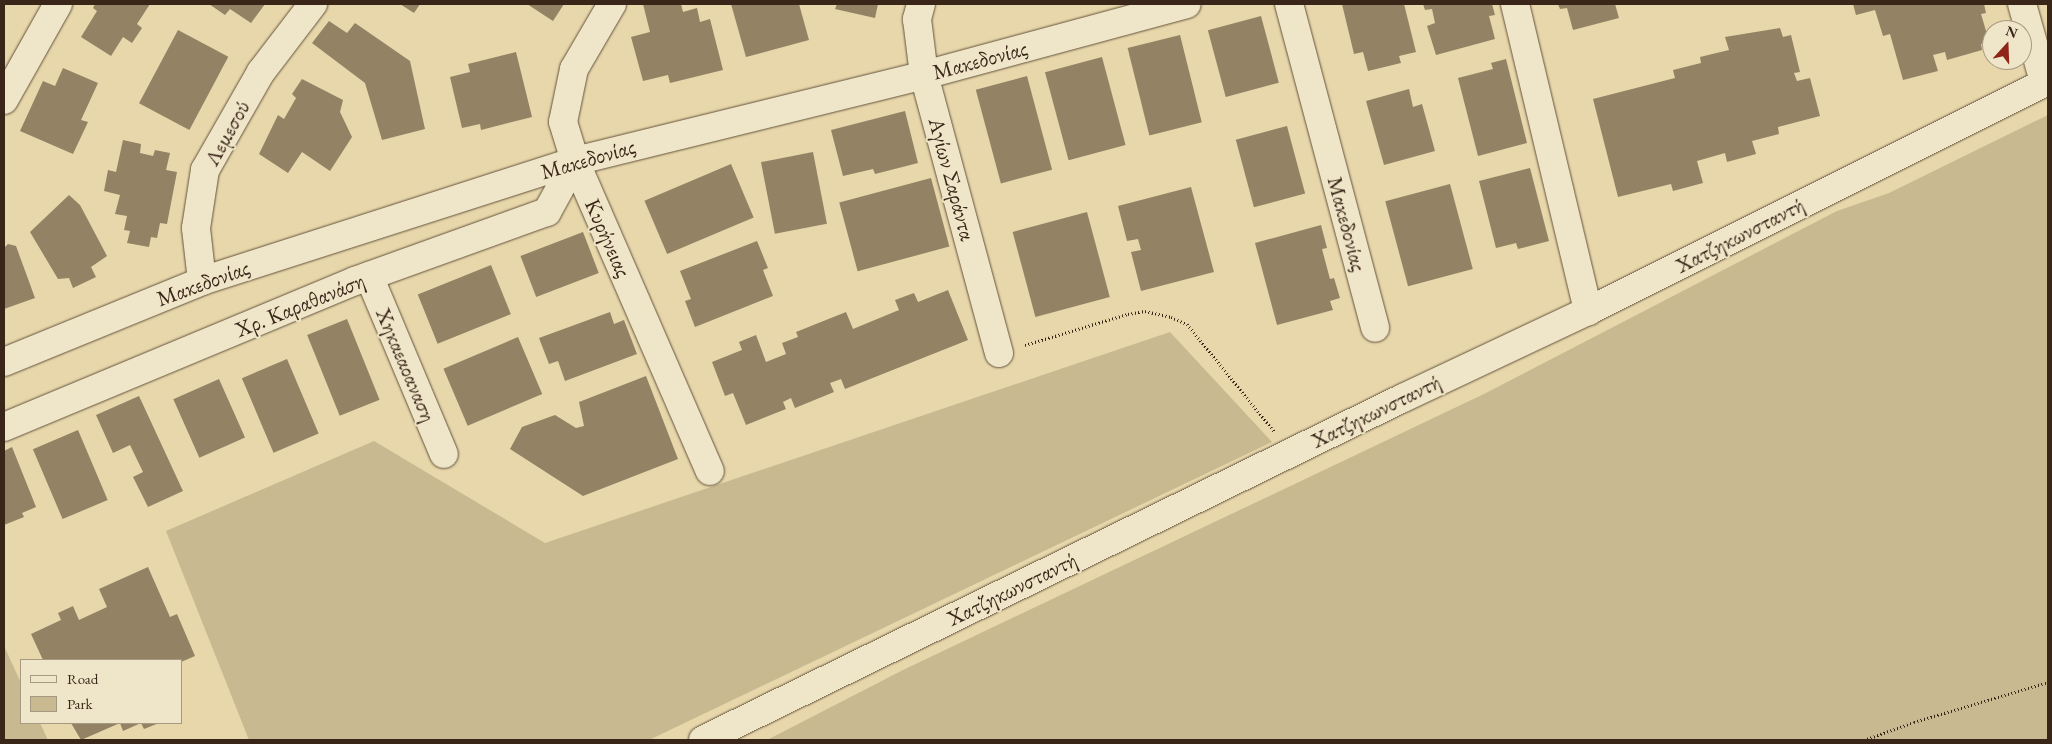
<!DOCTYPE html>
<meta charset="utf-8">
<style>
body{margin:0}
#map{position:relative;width:2052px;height:744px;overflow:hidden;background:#e7d7aa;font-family:"EB Garamond",serif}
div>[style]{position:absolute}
.green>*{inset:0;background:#c9b991}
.building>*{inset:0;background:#938264;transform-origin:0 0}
.path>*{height:3px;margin-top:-1.5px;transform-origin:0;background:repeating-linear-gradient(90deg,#392619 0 1px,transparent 0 3.5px)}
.roads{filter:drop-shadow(0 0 1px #64523d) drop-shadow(0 0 1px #64523d)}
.street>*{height:28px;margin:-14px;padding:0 14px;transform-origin:14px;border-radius:14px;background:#efe5c8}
span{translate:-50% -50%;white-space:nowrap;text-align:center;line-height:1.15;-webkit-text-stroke:4px #efe5c8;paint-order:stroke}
.street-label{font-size:22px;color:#392619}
.frame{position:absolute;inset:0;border:5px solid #392619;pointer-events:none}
.legend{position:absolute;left:20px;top:659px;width:162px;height:65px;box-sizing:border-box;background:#efe5c8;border:1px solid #a69982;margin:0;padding:6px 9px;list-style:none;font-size:15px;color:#392619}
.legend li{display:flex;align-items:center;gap:10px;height:25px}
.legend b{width:25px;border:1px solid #a69982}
.north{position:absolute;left:1982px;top:20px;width:50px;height:50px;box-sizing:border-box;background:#efe5c8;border:1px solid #a69982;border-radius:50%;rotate:20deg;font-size:14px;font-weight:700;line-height:20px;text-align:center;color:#392619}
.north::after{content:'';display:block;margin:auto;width:18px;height:22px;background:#8f2418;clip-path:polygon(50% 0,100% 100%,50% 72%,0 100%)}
</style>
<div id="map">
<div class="green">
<i style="clip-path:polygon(2048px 115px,2048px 740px,767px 740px,903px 670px,1486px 393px,1837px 211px,1889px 193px)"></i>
<i style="clip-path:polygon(1170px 332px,1272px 442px,649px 740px,249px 740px,166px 531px,374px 441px,545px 543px)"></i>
<i style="clip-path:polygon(4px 646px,21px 683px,21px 723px,40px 723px,48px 740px,4px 740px)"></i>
</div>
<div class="building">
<i style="clip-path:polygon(95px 4px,150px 4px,137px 24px,142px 28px,132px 43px,123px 37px,111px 56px,81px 37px,97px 11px,93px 8px)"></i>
<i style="clip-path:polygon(209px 4px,265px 4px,251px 23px,230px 9px,225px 15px)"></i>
<i style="clip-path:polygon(400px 4px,420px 4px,414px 13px)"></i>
<i style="clip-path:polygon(527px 4px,564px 4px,553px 21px)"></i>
<i style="clip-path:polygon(643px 4px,681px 4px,683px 12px,697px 8px,700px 22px,710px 19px,723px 70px,670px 83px,668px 75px,643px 81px,631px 37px,650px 32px)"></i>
<i style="clip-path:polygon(731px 4px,799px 4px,809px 40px,746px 57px)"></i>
<i style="clip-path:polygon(837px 4px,878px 4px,875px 18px,835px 9px)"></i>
<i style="clip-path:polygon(1342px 4px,1404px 4px,1416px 52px,1399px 56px,1401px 63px,1368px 71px,1363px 52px,1354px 54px)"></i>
<i style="clip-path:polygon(1423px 4px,1492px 4px,1495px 15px,1489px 16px,1495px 39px,1436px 55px,1427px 26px,1435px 23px,1432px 9px,1425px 10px)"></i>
<i style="clip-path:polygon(1558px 4px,1615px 4px,1619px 18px,1573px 30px,1567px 8px,1560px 9px)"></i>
<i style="clip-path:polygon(1853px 4px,1984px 4px,1986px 13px,1981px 14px,1989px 41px,1981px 44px,1982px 50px,1947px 60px,1945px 52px,1933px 55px,1938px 71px,1903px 80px,1890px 34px,1883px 36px,1875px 10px,1856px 15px)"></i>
<i style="left:1261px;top:16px;width:69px;height:55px;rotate:75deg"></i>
<i style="clip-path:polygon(329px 21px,347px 33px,355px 23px,410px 61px,425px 129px,382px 140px,365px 83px,312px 43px)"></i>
<i style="clip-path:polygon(1780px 28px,1783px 37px,1791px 35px,1800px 72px,1794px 73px,1797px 81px,1810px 78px,1820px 116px,1778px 127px,1779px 134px,1752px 141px,1756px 154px,1727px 162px,1725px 153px,1697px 161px,1703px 183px,1673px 191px,1671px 184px,1618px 197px,1593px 99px,1675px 78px,1673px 70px,1701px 63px,1700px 57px,1729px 50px,1725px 37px)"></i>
<i style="left:178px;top:30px;width:57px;height:83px;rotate:28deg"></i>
<i style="left:1180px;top:35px;width:90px;height:54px;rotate:76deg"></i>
<i style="clip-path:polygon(516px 52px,532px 117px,481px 130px,480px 124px,462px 128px,450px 77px,470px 72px,468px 64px)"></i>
<i style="left:1102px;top:57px;width:91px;height:59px;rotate:75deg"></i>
<i style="clip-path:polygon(1506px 59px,1527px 143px,1478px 156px,1458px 78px,1493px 69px,1491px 63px)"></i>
<i style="clip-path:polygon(63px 68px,98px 83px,81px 120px,88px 122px,73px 154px,20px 131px,43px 81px,55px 86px)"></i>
<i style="left:1027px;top:76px;width:97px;height:53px;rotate:75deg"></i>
<i style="clip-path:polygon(302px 79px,343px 100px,340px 112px,352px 137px,330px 171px,302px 152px,288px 173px,259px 154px,278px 115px,284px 119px,296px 98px,292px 94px)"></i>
<i style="clip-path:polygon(1409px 89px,1413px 107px,1422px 104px,1435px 151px,1384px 165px,1366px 101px)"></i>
<i style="clip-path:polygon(905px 111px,918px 163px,875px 174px,873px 169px,843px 176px,831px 130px)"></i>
<i style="left:1287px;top:126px;width:70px;height:53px;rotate:75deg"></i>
<i style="clip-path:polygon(123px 140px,141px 144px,140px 153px,153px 156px,155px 150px,170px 153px,166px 170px,177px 172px,167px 224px,160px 223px,157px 238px,151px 237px,149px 247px,127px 243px,130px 231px,124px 230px,127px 216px,115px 214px,120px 195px,104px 191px,108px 170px,116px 172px)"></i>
<i style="left:813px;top:152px;width:73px;height:53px;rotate:79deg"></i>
<i style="left:731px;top:164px;width:58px;height:94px;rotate:67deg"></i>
<i style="clip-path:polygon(1530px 168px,1549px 241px,1518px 249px,1516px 243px,1496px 248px,1479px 181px)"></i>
<i style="left:931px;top:178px;width:71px;height:95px;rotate:75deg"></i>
<i style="left:1450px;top:184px;width:88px;height:67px;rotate:75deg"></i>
<i style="clip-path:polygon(1191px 187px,1214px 272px,1141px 291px,1131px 252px,1141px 250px,1138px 239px,1127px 241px,1118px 206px)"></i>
<i style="clip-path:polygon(69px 195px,80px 205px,107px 256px,91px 267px,96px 277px,73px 288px,69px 278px,58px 279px,30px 232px)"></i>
<i style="left:1087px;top:212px;width:88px;height:77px;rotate:75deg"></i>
<i style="clip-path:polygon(1321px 225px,1327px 248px,1322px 249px,1330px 279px,1334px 278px,1340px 298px,1330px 301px,1333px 310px,1277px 325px,1255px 243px)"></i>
<i style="left:583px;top:232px;width:44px;height:67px;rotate:69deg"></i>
<i style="clip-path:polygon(757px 241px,768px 268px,763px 270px,773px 296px,695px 327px,685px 301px,691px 299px,680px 271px)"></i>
<i style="clip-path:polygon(8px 244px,16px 246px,35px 298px,4px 309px,4px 248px)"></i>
<i style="left:491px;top:265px;width:53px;height:79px;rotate:68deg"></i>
<i style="clip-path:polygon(948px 290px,968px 340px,845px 389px,841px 379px,830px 383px,834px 392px,795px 408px,791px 398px,783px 402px,786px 409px,746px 425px,733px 393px,725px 396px,712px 362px,742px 350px,739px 342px,756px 335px,766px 362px,786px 354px,782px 343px,798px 337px,796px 332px,846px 312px,853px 329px,899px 310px,895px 300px,914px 293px,918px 302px)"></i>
<i style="clip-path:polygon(610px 312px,614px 324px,624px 320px,637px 354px,565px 381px,558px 361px,549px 364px,539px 338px)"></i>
<i style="left:347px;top:319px;width:87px;height:43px;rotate:68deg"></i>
<i style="left:518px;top:337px;width:62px;height:81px;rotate:67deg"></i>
<i style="left:287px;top:359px;width:81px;height:49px;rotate:67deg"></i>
<i style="clip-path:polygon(646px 376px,678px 459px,583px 496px,510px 449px,522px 427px,555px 415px,576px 428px,584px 426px,579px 402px)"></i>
<i style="left:219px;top:379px;width:64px;height:50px;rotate:66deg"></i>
<i style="clip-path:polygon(139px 396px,183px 491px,148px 507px,133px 477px,143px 472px,130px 445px,113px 453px,96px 415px)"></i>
<i style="left:78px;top:430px;width:76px;height:49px;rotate:67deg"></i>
<i style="clip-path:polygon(12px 447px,36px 507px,22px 513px,24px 517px,4px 525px,4px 451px)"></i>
<i style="clip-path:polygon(148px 567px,170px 617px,177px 614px,195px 656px,181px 662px,43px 660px,31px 634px,61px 620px,58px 613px,73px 606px,79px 620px,107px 607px,99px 589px)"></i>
<i style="clip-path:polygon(71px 723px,159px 723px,144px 729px,141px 723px,123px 731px,120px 723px,81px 740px)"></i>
</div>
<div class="path">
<i style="left:1025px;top:345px;width:108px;rotate:-16.8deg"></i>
<i style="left:1128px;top:314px;width:17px;rotate:-10deg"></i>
<i style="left:1145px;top:311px;width:27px;rotate:13deg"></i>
<i style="left:1171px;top:317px;width:17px;rotate:24deg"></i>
<i style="left:1187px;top:324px;width:138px;rotate:50.9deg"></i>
<i style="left:1864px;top:740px;width:53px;rotate:-19.8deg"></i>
<i style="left:1914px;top:722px;width:140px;rotate:-16.6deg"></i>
</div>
<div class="roads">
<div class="street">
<i style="left:612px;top:4px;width:75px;rotate:120.3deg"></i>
<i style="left:574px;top:69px;width:54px;rotate:101.7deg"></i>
<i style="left:563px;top:122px;width:41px;rotate:72.9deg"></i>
<i style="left:575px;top:161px;width:338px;rotate:66.5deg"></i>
<i style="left:921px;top:4px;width:16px;rotate:105deg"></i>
<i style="left:917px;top:19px;width:56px;rotate:82.9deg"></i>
<i style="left:924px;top:75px;width:288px;rotate:74.9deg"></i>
<i style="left:1289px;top:4px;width:335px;rotate:75.1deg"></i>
<i style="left:1515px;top:4px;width:316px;rotate:76.6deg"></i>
<i style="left:2022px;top:4px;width:81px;rotate:74.2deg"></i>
<i style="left:4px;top:100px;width:110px;rotate:-60.6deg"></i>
<i style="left:369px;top:276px;width:193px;rotate:67.2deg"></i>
<i style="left:202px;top:281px;width:53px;rotate:-96.5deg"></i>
<i style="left:196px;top:228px;width:59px;rotate:-81.2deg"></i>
<i style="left:205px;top:170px;width:113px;rotate:-60.3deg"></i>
<i style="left:261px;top:72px;width:86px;rotate:-52.6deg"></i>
<i style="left:4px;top:362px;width:214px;rotate:-22.2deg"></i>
<i style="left:202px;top:281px;width:392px;rotate:-17.8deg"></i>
<i style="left:575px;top:161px;width:359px;rotate:-13.8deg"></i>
<i style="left:924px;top:75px;width:272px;rotate:-15.1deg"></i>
<i style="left:4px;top:427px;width:380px;rotate:-22.6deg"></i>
<i style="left:355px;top:281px;width:204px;rotate:-19.8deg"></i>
<i style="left:547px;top:212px;width:58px;rotate:-61.2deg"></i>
<i style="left:703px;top:740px;width:779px;rotate:-26.04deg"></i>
<i style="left:1403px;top:398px;width:204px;rotate:-25.2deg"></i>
<i style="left:1588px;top:311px;width:514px;rotate:-26.57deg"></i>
</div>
</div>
<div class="street-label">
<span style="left:980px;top:60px;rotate:-15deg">Μακεδονίας</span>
<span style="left:227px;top:133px;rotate:-61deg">Λεμεσού</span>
<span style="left:588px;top:159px;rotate:-16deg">Μακεδονίας</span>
<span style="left:952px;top:179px;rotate:75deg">Αγίων Σαράντα</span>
<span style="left:1347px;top:224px;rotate:75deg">Μακεδονίας</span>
<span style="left:1740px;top:235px;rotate:-27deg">Χατζηκωνσταντή</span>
<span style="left:608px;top:238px;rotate:66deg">Κυρήνειας</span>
<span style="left:203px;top:283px;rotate:-20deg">Μακεδονίας</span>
<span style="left:300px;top:305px;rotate:-22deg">Χρ. Καραθανάση</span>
<span style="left:406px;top:365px;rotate:67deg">Χηκαεαοαναση</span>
<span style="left:1376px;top:411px;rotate:-26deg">Χατζηκωνσταντή</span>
<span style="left:1012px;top:589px;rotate:-26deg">Χατζηκωνσταντή</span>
</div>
<div class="frame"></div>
<ul class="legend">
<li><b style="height:6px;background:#efe5c8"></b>Road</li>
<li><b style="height:14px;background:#c9b991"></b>Park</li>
</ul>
<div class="north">N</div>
</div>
